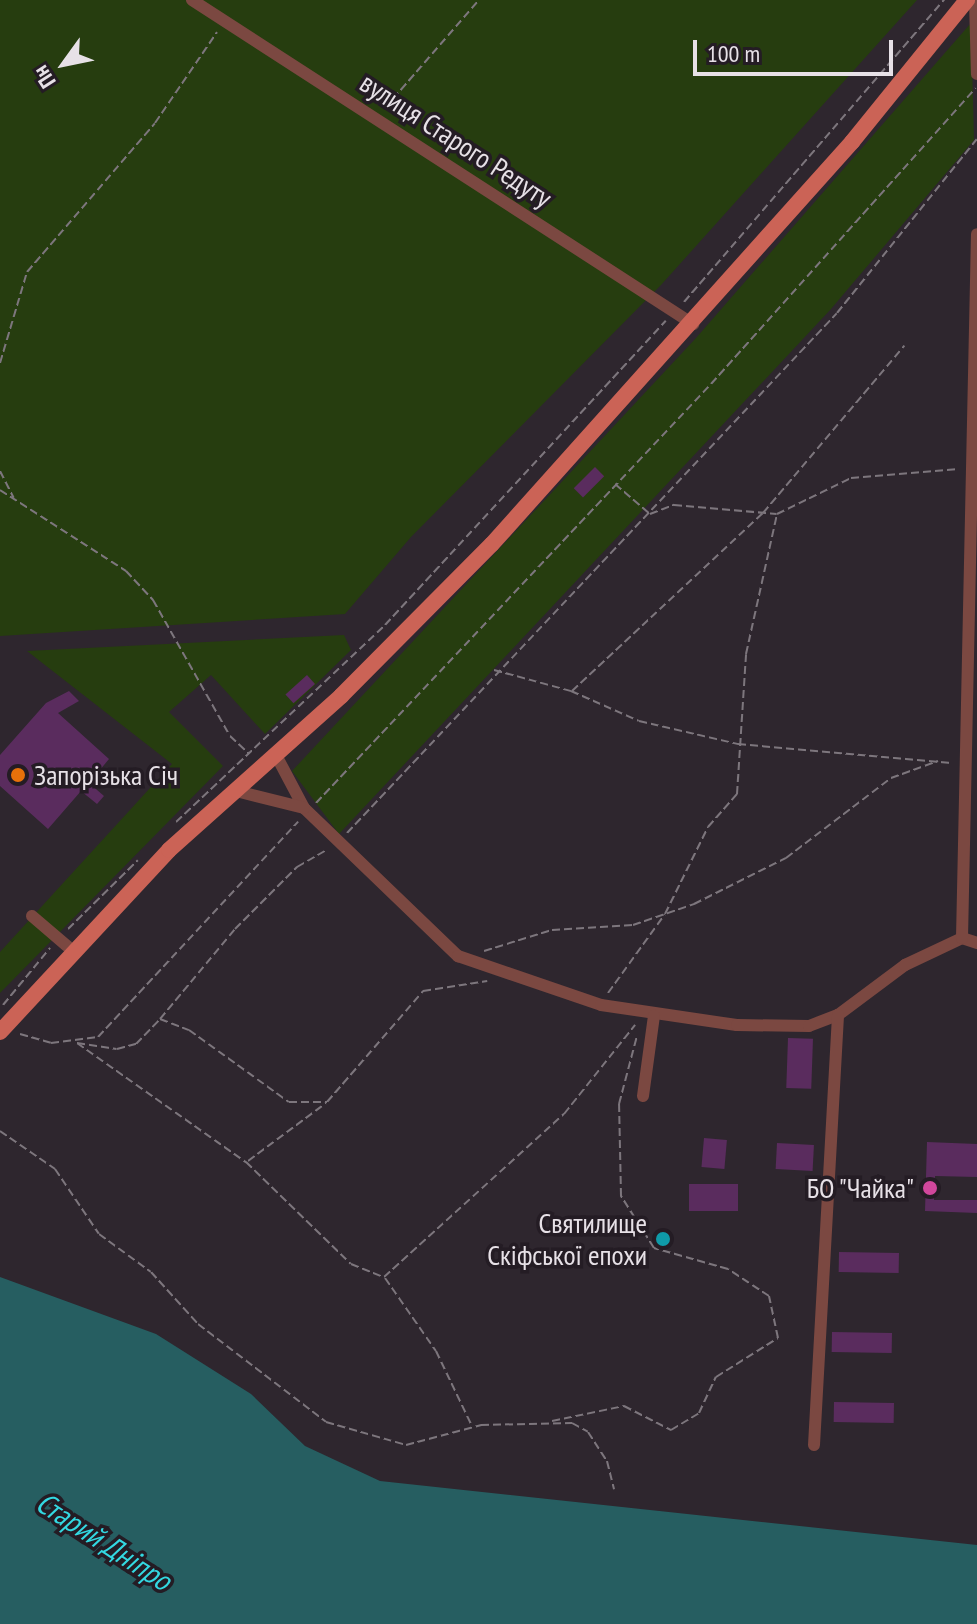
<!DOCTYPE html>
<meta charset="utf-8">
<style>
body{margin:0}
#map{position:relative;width:977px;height:1624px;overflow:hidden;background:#2e262e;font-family:"PT Sans Narrow",sans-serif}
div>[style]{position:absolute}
.green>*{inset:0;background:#263d0f}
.water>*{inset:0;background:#265e61}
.building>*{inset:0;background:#5a2c5e;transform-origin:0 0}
.path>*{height:2px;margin-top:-1px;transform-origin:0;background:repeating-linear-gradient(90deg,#7d767d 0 8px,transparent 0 12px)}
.minor>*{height:12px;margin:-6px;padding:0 6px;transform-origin:6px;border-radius:6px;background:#7b4841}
.major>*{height:16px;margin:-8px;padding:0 8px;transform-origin:8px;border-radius:8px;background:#cb6356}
.dots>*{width:22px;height:22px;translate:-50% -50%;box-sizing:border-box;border:4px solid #241c24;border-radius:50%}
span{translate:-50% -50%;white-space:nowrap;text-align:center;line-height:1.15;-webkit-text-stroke:7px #241c24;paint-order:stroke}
.street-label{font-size:28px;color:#e7e1e7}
.poi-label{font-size:28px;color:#e7e1e7}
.left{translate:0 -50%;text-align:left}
.right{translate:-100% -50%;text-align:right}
.water-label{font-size:30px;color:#33d8e1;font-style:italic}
.north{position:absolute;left:24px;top:24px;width:80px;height:80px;-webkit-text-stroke:6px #241c24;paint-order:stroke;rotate:237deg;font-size:22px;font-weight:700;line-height:32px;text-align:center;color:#e7e1e7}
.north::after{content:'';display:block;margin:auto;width:28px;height:36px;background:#e7e1e7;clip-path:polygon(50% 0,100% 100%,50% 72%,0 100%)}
.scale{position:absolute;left:693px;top:40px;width:200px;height:36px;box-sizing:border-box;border:4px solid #e7e1e7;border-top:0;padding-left:10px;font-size:24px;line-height:28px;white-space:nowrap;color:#e7e1e7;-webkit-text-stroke:6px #241c24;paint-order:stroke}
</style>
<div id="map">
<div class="green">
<i style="clip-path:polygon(0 0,917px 0,661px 285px,411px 537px,345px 614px,0 636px)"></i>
<i style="clip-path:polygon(971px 23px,974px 140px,831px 309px,339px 834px,292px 771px,696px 338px)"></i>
<i style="clip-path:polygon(344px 635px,351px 650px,265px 734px,211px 675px,169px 712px,223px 766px,0 993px,0 952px,172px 764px,27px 651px)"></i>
</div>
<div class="water">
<i style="clip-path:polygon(0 1277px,156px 1334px,251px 1394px,305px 1446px,380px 1481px,977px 1545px,977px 1624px,0 1624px)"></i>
</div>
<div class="building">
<i style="left:595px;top:467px;width:13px;height:30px;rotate:45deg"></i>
<i style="left:307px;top:675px;width:12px;height:29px;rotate:48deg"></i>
<i style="clip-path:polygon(69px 691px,79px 701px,58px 713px,109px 759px,89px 783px,104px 796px,97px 804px,81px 791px,48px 829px,0 786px,0 755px,46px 703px)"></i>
<i style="left:788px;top:1038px;width:25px;height:50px;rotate:2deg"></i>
<i style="left:704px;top:1138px;width:23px;height:29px;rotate:5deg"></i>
<i style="clip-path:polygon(927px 1142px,977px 1144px,977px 1177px,935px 1176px,934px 1200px,977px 1200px,977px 1213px,925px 1211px)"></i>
<i style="left:777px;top:1143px;width:37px;height:26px;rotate:3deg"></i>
<i style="left:738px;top:1184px;width:27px;height:49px;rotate:90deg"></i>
<i style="left:839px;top:1252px;width:60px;height:20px;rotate:1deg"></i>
<i style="left:832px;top:1332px;width:60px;height:20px;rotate:1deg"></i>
<i style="left:834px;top:1402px;width:60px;height:20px;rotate:1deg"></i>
</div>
<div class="path">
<i style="left:385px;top:108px;width:143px;rotate:-49deg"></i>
<i style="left:684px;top:302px;width:399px;rotate:-49.3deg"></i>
<i style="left:0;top:363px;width:95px;rotate:-73.5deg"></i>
<i style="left:27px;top:272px;width:196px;rotate:-49.3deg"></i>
<i style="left:155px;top:123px;width:110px;rotate:-55.7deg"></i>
<i style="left:0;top:471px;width:30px;rotate:63deg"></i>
<i style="left:615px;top:484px;width:46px;rotate:40.6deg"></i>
<i style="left:650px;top:514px;width:26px;rotate:-21deg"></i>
<i style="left:674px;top:505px;width:103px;rotate:5deg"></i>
<i style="left:777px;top:514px;width:82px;rotate:-25.9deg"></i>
<i style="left:851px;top:478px;width:108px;rotate:-4.8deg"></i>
<i style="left:0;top:490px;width:150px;rotate:32.7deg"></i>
<i style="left:126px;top:571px;width:40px;rotate:47deg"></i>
<i style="left:153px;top:600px;width:156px;rotate:60.5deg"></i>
<i style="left:230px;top:736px;width:26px;rotate:43deg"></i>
<i style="left:494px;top:670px;width:80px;rotate:15.3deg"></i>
<i style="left:571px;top:691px;width:74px;rotate:23.8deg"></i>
<i style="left:639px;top:721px;width:102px;rotate:13.1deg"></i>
<i style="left:738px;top:744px;width:214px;rotate:5.1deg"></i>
<i style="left:572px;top:691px;width:261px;rotate:-43deg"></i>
<i style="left:763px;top:513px;width:219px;rotate:-49.8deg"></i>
<i style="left:316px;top:803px;width:576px;rotate:-46.69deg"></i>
<i style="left:711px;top:384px;width:397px;rotate:-48.2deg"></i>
<i style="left:176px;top:822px;width:287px;rotate:-43.3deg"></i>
<i style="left:385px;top:625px;width:414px;rotate:-47.3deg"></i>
<i style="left:347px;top:833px;width:714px;rotate:-46.7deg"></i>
<i style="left:837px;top:313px;width:223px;rotate:-51.2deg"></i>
<i style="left:68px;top:929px;width:98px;rotate:-44.6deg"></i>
<i style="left:484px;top:951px;width:71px;rotate:-17.2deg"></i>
<i style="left:552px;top:930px;width:81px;rotate:-3.5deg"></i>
<i style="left:633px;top:925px;width:65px;rotate:-19deg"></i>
<i style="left:694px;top:904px;width:103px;rotate:-26.6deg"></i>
<i style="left:786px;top:858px;width:132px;rotate:-37.3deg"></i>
<i style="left:891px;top:778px;width:50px;rotate:-19.9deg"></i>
<i style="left:608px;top:993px;width:97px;rotate:-54.2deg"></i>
<i style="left:665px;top:914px;width:97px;rotate:-63.7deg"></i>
<i style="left:708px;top:827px;width:44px;rotate:-48.7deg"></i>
<i style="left:737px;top:794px;width:140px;rotate:-86.3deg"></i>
<i style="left:746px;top:654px;width:143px;rotate:-77.5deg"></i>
<i style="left:3px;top:1005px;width:74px;rotate:-50.5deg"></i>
<i style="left:160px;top:1019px;width:117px;rotate:-50.2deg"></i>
<i style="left:235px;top:929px;width:88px;rotate:-45deg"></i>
<i style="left:297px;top:867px;width:34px;rotate:-30deg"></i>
<i style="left:20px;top:1034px;width:32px;rotate:16deg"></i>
<i style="left:51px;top:1043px;width:47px;rotate:-7.3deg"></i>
<i style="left:98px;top:1037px;width:294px;rotate:-47.1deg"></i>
<i style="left:77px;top:1043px;width:207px;rotate:35.2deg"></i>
<i style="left:246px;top:1162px;width:146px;rotate:44.2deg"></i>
<i style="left:351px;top:1264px;width:35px;rotate:22deg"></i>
<i style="left:384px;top:1277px;width:243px;rotate:-42.2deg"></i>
<i style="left:564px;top:1114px;width:114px;rotate:-51.4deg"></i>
<i style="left:77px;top:1043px;width:40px;rotate:8.5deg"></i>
<i style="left:117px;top:1049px;width:20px;rotate:-15deg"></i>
<i style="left:136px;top:1044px;width:35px;rotate:-46deg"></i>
<i style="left:160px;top:1019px;width:31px;rotate:21deg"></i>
<i style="left:189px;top:1030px;width:123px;rotate:35.8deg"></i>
<i style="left:289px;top:1102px;width:38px"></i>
<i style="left:327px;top:1102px;width:147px;rotate:-49.1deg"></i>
<i style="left:423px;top:991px;width:65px;rotate:-8.9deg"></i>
<i style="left:0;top:1131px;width:67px;rotate:34.6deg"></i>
<i style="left:55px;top:1169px;width:78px;rotate:55.9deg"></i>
<i style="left:99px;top:1234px;width:64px;rotate:36.2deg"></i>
<i style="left:151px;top:1272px;width:70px;rotate:47.9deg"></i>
<i style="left:198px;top:1324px;width:161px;rotate:37.4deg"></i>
<i style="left:326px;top:1422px;width:83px;rotate:16deg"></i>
<i style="left:406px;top:1445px;width:78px;rotate:-14.9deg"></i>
<i style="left:481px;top:1425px;width:91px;rotate:-1.3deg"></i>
<i style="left:572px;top:1423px;width:18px;rotate:29deg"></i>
<i style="left:588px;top:1432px;width:35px;rotate:57deg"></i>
<i style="left:607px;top:1461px;width:29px;rotate:76deg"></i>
<i style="left:248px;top:1161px;width:97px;rotate:-36.6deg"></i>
<i style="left:385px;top:1278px;width:89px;rotate:55.1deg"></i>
<i style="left:436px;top:1351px;width:83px;rotate:64.4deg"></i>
<i style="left:552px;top:1421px;width:74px;rotate:-11.8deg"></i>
<i style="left:624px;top:1406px;width:53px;rotate:27.1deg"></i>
<i style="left:671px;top:1430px;width:33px;rotate:-31deg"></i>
<i style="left:699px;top:1413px;width:40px;rotate:-65deg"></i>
<i style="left:716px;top:1377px;width:73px;rotate:-32.2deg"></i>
<i style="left:778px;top:1338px;width:43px;rotate:-102.1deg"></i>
<i style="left:769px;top:1296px;width:49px;rotate:-146.6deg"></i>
<i style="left:728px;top:1269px;width:77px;rotate:-164.2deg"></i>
<i style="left:654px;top:1248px;width:62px;rotate:-122.4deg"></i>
<i style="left:621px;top:1196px;width:92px;rotate:-91.2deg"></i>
<i style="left:619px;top:1104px;width:70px;rotate:-75.2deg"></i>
</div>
<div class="minor">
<i style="left:192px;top:0;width:597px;rotate:32.89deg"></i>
<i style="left:975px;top:0;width:74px;rotate:88.5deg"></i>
<i style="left:277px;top:757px;width:58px;rotate:62.1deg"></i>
<i style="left:304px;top:808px;width:214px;rotate:43.9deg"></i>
<i style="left:458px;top:956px;width:151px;rotate:18.9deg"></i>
<i style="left:601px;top:1005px;width:137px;rotate:8.4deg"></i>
<i style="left:737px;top:1025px;width:72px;rotate:0.8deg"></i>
<i style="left:809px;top:1026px;width:31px;rotate:-21deg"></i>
<i style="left:838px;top:1015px;width:84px;rotate:-36.7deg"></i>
<i style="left:905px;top:965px;width:63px;rotate:-25.3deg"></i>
<i style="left:962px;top:938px;width:16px;rotate:18deg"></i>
<i style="left:236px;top:791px;width:70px;rotate:14deg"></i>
<i style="left:32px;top:916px;width:54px;rotate:40.5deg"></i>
<i style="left:962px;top:938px;width:704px;rotate:-88.78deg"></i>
<i style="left:643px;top:1096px;width:81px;rotate:-82.2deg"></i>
<i style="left:814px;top:1445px;width:431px;rotate:-86.8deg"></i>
</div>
<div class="major">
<i style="left:0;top:1032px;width:248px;rotate:-47.1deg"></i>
<i style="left:169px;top:850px;width:231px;rotate:-41.8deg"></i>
<i style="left:341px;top:696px;width:214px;rotate:-45.2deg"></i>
<i style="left:492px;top:544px;width:540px;rotate:-48.15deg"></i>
<i style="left:852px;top:142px;width:183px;rotate:-51deg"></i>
</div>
<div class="dots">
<i style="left:18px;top:775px;background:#e8710a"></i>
<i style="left:930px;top:1188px;background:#d1479c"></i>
<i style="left:663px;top:1239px;background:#0f9aa8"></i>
</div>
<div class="street-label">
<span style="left:456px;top:140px;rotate:33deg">вулиця Старого Редуту</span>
</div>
<div class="poi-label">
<span class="left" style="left:34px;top:775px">Запорізька Січ</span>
<span class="right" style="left:914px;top:1188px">БО "Чайка"</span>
<span class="right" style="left:647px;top:1239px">Святилище<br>Скіфської епохи</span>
</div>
<div class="water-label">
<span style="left:104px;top:1541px;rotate:33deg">Старий Дніпро</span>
</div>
<div class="north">Пн</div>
<div class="scale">100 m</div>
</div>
